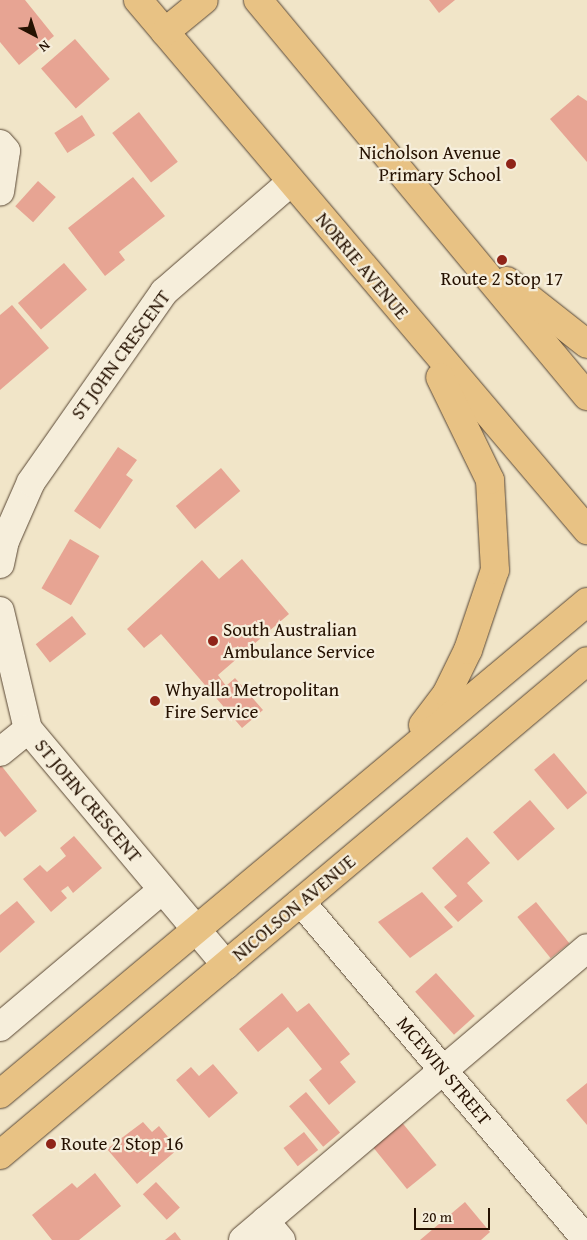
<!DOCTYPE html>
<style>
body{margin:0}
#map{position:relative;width:587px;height:1240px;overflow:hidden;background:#f1e5c8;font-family:"Gentium Book Plus",serif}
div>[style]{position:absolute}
.building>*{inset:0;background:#e7a493;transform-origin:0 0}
.roads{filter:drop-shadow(0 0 1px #584633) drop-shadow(0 0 1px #584633)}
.minor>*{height:28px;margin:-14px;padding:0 14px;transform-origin:14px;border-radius:14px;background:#f6eedb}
.major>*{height:28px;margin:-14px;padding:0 14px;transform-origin:14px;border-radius:14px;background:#e8c284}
.dots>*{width:14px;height:14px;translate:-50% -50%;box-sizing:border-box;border:2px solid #f6eedb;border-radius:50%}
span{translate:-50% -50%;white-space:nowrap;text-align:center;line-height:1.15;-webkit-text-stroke:4.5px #f6eedb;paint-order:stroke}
.poi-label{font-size:19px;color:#251101}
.right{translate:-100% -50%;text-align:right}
.left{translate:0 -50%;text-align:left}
.street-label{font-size:19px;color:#251101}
.north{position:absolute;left:10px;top:10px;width:50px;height:50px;-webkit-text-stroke:4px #f6eedb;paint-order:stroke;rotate:140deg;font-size:14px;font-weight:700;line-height:20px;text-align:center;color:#251101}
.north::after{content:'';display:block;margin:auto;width:18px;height:22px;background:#251101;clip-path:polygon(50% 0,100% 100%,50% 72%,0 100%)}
.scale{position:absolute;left:414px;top:1208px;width:76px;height:22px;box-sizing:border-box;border:2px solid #251101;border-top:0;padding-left:6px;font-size:15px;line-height:18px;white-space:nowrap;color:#251101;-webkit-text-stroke:4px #f6eedb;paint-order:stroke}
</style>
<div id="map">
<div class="building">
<i style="clip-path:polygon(0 0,25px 0,54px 36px,19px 65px,0 42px)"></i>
<i style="clip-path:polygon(429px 0,455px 0,439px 13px)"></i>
<i style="left:75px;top:39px;width:53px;height:45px;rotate:49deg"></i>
<i style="clip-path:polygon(578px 95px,587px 101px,587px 162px,550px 119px)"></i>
<i style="left:139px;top:112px;width:63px;height:34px;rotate:52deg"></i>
<i style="left:82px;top:115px;width:24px;height:33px;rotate:57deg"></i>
<i style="clip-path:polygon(133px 177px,165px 216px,119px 252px,125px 260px,105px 276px,68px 228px)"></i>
<i style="left:38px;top:181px;width:24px;height:34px;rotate:42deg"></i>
<i style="left:64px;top:263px;width:35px;height:61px;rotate:49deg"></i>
<i style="clip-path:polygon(12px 305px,49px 348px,0 390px,0 315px)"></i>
<i style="clip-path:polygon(118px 447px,137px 460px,126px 475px,133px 480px,100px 529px,74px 511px)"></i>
<i style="left:221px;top:468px;width:30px;height:59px;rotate:50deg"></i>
<i style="left:70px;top:539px;width:34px;height:57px;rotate:30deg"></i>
<i style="clip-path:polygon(242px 559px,289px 614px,218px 675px,226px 686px,235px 678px,263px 710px,242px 728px,161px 634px,144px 648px,127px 629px,202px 560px,219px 579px)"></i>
<i style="left:72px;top:616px;width:23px;height:46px;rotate:52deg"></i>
<i style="left:554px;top:753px;width:52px;height:26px;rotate:50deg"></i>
<i style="clip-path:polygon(0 764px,37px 811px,5px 837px,0 831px)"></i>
<i style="left:530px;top:800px;width:38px;height:49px;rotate:49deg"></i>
<i style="clip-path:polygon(74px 836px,102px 868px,73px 893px,68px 886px,61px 891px,67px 898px,51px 912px,23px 879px,40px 865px,47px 872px,66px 856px,60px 848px)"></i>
<i style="clip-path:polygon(467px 837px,490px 863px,467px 883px,483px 901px,458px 922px,444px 907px,457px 896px,432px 868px)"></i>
<i style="clip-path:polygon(422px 892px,453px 927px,410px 958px,378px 922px)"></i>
<i style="clip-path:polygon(17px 901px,35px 922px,0 953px,0 915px)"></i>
<i style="left:536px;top:902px;width:53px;height:24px;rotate:51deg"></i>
<i style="left:436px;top:973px;width:58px;height:28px;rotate:48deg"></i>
<i style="clip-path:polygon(282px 993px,297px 1012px,309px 1003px,350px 1054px,340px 1062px,356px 1082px,329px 1105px,309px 1080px,322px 1069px,288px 1027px,258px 1052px,239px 1029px)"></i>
<i style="clip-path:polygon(213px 1064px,238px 1093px,209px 1118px,176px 1080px,191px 1067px,199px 1076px)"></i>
<i style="clip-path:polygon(587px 1083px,587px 1125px,566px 1100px)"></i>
<i style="left:306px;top:1092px;width:53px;height:22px;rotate:50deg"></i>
<i style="left:400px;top:1120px;width:58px;height:38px;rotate:51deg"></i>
<i style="clip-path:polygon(143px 1122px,152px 1132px,159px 1126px,178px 1149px,137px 1184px,107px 1149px)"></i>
<i style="left:304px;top:1132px;width:23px;height:26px;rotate:52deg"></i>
<i style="clip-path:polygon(95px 1173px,121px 1206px,79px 1240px,52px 1240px,32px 1215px,72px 1183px,77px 1188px)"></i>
<i style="left:156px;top:1182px;width:35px;height:18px;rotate:47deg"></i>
<i style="clip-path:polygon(465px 1202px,490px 1232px,481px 1240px,420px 1240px)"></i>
<i style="clip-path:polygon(175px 1232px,181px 1240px,165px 1240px)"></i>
</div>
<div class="roads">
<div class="minor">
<i style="left:0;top:144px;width:9px;rotate:49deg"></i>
<i style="left:6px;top:151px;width:41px;rotate:98.3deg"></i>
<i style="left:0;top:564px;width:24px;rotate:-78deg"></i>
<i style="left:5px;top:541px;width:64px;rotate:-66.2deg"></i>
<i style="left:31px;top:482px;width:232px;rotate:-55deg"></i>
<i style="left:164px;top:292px;width:168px;rotate:-40.9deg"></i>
<i style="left:0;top:611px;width:121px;rotate:76.7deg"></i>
<i style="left:28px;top:729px;width:308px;rotate:50deg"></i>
<i style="left:0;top:752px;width:36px;rotate:-39deg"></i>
<i style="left:301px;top:902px;width:443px;rotate:49.8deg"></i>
<i style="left:0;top:1027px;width:212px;rotate:-40.2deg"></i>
<i style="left:265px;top:1221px;width:25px;rotate:50deg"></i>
<i style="left:243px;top:1240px;width:451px;rotate:-40.3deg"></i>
</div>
<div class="major">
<i style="left:138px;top:0;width:695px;rotate:49.73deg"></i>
<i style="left:258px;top:0;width:515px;rotate:50.28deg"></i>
<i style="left:165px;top:32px;width:50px;rotate:-39.4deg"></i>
<i style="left:507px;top:281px;width:102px;rotate:38.2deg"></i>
<i style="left:423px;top:725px;width:40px;rotate:-53deg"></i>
<i style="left:447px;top:693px;width:48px;rotate:-64deg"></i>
<i style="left:468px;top:650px;width:84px;rotate:-71.4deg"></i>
<i style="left:495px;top:570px;width:90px;rotate:-93.2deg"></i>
<i style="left:490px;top:480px;width:114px;rotate:-115.9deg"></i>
<i style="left:0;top:1094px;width:766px;rotate:-39.97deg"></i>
<i style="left:0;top:1155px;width:767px;rotate:-40.08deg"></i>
</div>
</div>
<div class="dots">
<i style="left:511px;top:164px;background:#8f2418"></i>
<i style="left:502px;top:260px;background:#8f2418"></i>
<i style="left:213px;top:641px;background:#8f2418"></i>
<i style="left:155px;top:701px;background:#8f2418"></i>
<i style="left:51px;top:1144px;background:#8f2418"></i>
</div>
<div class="poi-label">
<span class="right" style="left:501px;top:164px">Nicholson Avenue<br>Primary School</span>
<span style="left:502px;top:279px">Route 2 Stop 17</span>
<span class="left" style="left:223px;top:641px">South Australian<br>Ambulance Service</span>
<span class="left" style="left:165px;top:701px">Whyalla Metropolitan<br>Fire Service</span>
<span class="left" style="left:61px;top:1144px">Route 2 Stop 16</span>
</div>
<div class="street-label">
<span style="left:362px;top:266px;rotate:50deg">NORRIE AVENUE</span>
<span style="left:121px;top:355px;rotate:-54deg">ST JOHN CRESCENT</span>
<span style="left:88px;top:801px;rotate:50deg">ST JOHN CRESCENT</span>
<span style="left:294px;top:908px;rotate:-40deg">NICOLSON AVENUE</span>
<span style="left:444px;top:1071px;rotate:50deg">MCEWIN STREET</span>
</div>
<div class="north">N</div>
<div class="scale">20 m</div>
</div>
